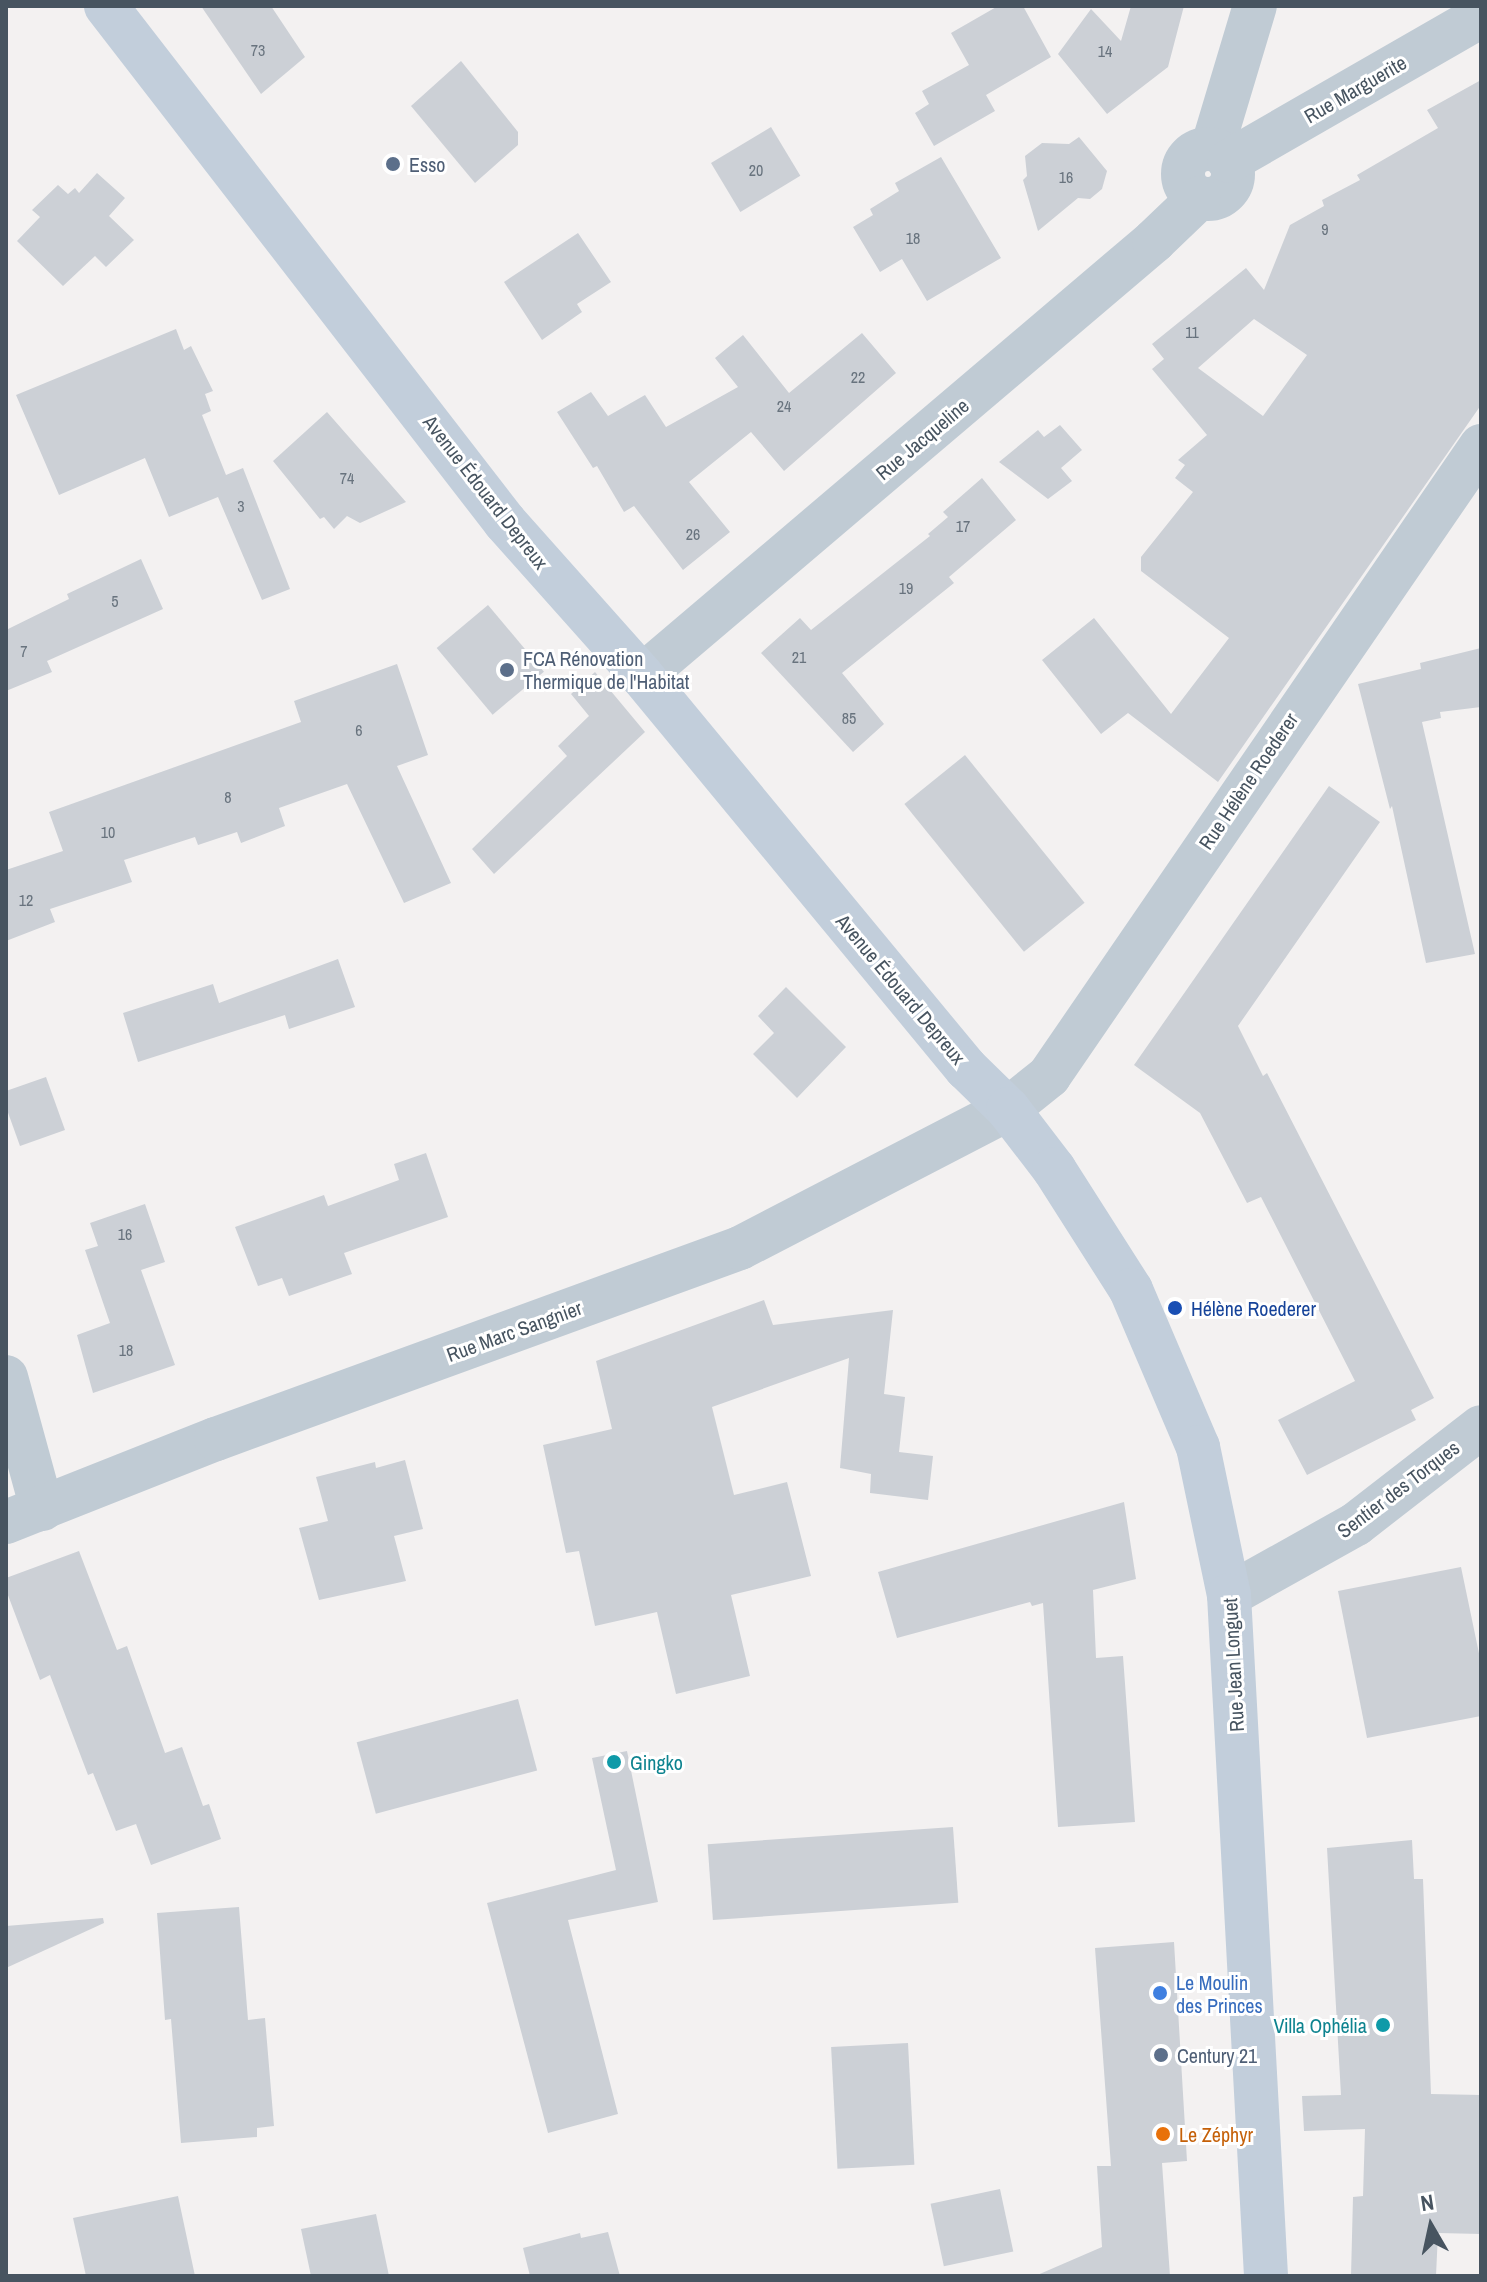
<!DOCTYPE html>
<meta charset="utf-8">
<style>
body{margin:0}
#map{position:relative;width:1487px;height:2282px;overflow:hidden;background:#f3f1f1;font-family:"Archivo Narrow",sans-serif}
div>[style]{position:absolute}
.building>*{inset:0;background:#ccd0d6;transform-origin:0 0}
.street>*{height:44px;margin:-22px;padding:0 22px;transform-origin:22px;border-radius:22px;background:#c0cbd4}
.street>.ring{margin:-22px;padding:0;box-sizing:content-box;background:none;border:44px solid #c0cbd4;border-radius:50%}
.secondary>*{height:44px;margin:-22px;padding:0 22px;transform-origin:22px;border-radius:22px;background:#c2cedb}
.dots>*{width:22px;height:22px;translate:-50% -50%;box-sizing:border-box;border:4px solid #fff;border-radius:50%}
span{translate:-50% -50%;white-space:nowrap;text-align:center;line-height:1.15;-webkit-text-stroke:6px #fff;paint-order:stroke}
.number-label{font-size:16px;color:#68737e}
.number-label span{-webkit-text-stroke-width:0}
.street-label{font-size:20px;color:#475460}
.service-label{font-size:20px;color:#4e5e75}
.left{translate:0 -50%;text-align:left}
.transit-label{font-size:20px;color:#164399}
.culture-label{font-size:20px;color:#0d838f}
.right{translate:-100% -50%;text-align:right}
.shop-label{font-size:20px;color:#366cbe}
.food-label{font-size:20px;color:#c56008}
.frame{position:absolute;inset:0;border:8px solid #475460;pointer-events:none}
.north{position:absolute;left:1391px;top:2186px;width:80px;height:80px;-webkit-text-stroke:6px #fff;paint-order:stroke;rotate:351deg;font-size:22px;font-weight:700;line-height:32px;text-align:center;color:#475460}
.north::after{content:'';display:block;margin:auto;width:28px;height:36px;background:#475460;clip-path:polygon(50% 0,100% 100%,50% 72%,0 100%)}
</style>
<div id="map">
<div class="building">
<i style="clip-path:polygon(201px 6px,271px 6px,305px 57px,261px 94px)"></i>
<i style="clip-path:polygon(998px 6px,1023px 6px,1051px 57px,986px 95px,995px 111px,934px 146px,915px 113px,929px 104px,922px 91px,969px 65px,951px 33px)"></i>
<i style="clip-path:polygon(1131px 6px,1184px 6px,1168px 67px,1107px 114px,1058px 54px,1091px 9px,1121px 41px)"></i>
<i style="clip-path:polygon(461px 61px,518px 132px,518px 145px,475px 183px,411px 106px)"></i>
<i style="clip-path:polygon(evenodd,1481px 80px,1481px 405px,1218px 782px,1128px 713px,1101px 734px,1042px 660px,1094px 618px,1171px 714px,1229px 638px,1141px 571px,1141px 557px,1193px 492px,1175px 478px,1185px 465px,1178px 460px,1207px 435px,1152px 369px,1164px 359px,1152px 344px,1246px 268px,1264px 290px,1290px 225px,1324px 206px,1322px 200px,1360px 180px,1357px 175px,1438px 128px,1427px 110px,1481px 80px,1254px 319px,1307px 355px,1263px 416px,1198px 368px,1254px 319px)"></i>
<i style="left:771px;top:127px;width:57px;height:70px;rotate:59deg"></i>
<i style="clip-path:polygon(1079px 137px,1107px 171px,1102px 189px,1090px 199px,1078px 198px,1038px 231px,1023px 180px,1027px 176px,1025px 156px,1042px 143px,1069px 144px)"></i>
<i style="clip-path:polygon(941px 157px,1001px 258px,927px 301px,902px 259px,880px 272px,853px 227px,873px 215px,870px 209px,899px 191px,895px 183px)"></i>
<i style="clip-path:polygon(97px 173px,125px 198px,109px 216px,134px 240px,106px 267px,95px 256px,63px 286px,17px 241px,40px 217px,32px 210px,58px 185px,68px 194px,75px 188px,79px 193px)"></i>
<i style="clip-path:polygon(578px 233px,611px 282px,577px 304px,582px 312px,542px 340px,504px 282px)"></i>
<i style="clip-path:polygon(176px 329px,184px 350px,191px 346px,213px 391px,205px 394px,211px 411px,202px 415px,226px 475px,243px 468px,290px 589px,262px 600px,218px 497px,169px 517px,145px 458px,59px 495px,16px 395px)"></i>
<i style="clip-path:polygon(862px 333px,896px 373px,784px 471px,751px 432px,689px 482px,730px 532px,683px 570px,634px 506px,624px 512px,597px 466px,593px 468px,557px 412px,591px 392px,608px 416px,645px 395px,666px 427px,738px 387px,715px 358px,743px 335px,789px 393px)"></i>
<i style="clip-path:polygon(327px 412px,406px 502px,360px 523px,347px 516px,334px 529px,324px 517px,320px 519px,273px 461px)"></i>
<i style="clip-path:polygon(1060px 425px,1082px 450px,1061px 468px,1072px 481px,1048px 499px,999px 462px,1038px 430px,1044px 437px)"></i>
<i style="clip-path:polygon(982px 478px,1016px 520px,949px 577px,954px 583px,842px 673px,884px 724px,853px 752px,761px 653px,800px 618px,811px 630px,930px 536px,928px 534px,948px 517px,943px 512px)"></i>
<i style="clip-path:polygon(141px 559px,163px 609px,47px 661px,52px 672px,6px 691px,6px 630px,69px 599px,67px 594px)"></i>
<i style="left:488px;top:605px;width:87px;height:67px;rotate:50deg"></i>
<i style="clip-path:polygon(1481px 648px,1481px 707px,1440px 712px,1441px 718px,1422px 722px,1475px 954px,1426px 963px,1392px 806px,1390px 809px,1358px 684px,1421px 669px,1420px 663px)"></i>
<i style="clip-path:polygon(397px 664px,428px 755px,397px 766px,451px 883px,404px 903px,347px 784px,279px 808px,285px 826px,241px 843px,237px 832px,198px 845px,195px 837px,124px 860px,132px 882px,50px 909px,55px 922px,6px 941px,6px 870px,63px 851px,49px 812px,301px 722px,294px 701px)"></i>
<i style="clip-path:polygon(595px 672px,645px 732px,494px 874px,472px 849px,567px 756px,558px 746px,589px 716px,571px 694px)"></i>
<i style="left:965px;top:755px;width:190px;height:78px;rotate:51deg"></i>
<i style="clip-path:polygon(1329px 786px,1380px 822px,1238px 1026px,1263px 1076px,1267px 1073px,1434px 1398px,1411px 1410px,1416px 1420px,1307px 1475px,1278px 1420px,1355px 1381px,1261px 1197px,1247px 1203px,1200px 1113px,1134px 1065px)"></i>
<i style="clip-path:polygon(338px 959px,355px 1007px,289px 1029px,285px 1015px,138px 1062px,123px 1013px,213px 984px,219px 1003px)"></i>
<i style="clip-path:polygon(786px 987px,846px 1047px,797px 1098px,753px 1054px,774px 1033px,758px 1016px)"></i>
<i style="clip-path:polygon(46px 1077px,65px 1130px,20px 1146px,6px 1107px,6px 1091px)"></i>
<i style="clip-path:polygon(426px 1153px,448px 1217px,344px 1253px,352px 1274px,289px 1296px,282px 1278px,258px 1286px,235px 1227px,324px 1195px,328px 1206px,399px 1180px,394px 1164px)"></i>
<i style="clip-path:polygon(145px 1204px,165px 1262px,141px 1270px,175px 1365px,93px 1393px,77px 1335px,110px 1323px,85px 1250px,98px 1246px,90px 1223px)"></i>
<i style="clip-path:polygon(764px 1300px,773px 1325px,893px 1310px,884px 1394px,905px 1397px,899px 1452px,933px 1456px,928px 1500px,870px 1493px,871px 1474px,840px 1468px,849px 1358px,712px 1407px,734px 1495px,787px 1482px,811px 1576px,731px 1595px,750px 1676px,676px 1694px,657px 1612px,595px 1626px,579px 1551px,566px 1553px,543px 1445px,612px 1429px,596px 1361px)"></i>
<i style="clip-path:polygon(405px 1460px,423px 1529px,394px 1536px,406px 1581px,319px 1600px,299px 1528px,328px 1521px,316px 1477px,375px 1462px,376px 1468px)"></i>
<i style="clip-path:polygon(1124px 1502px,1136px 1579px,1093px 1590px,1096px 1658px,1123px 1656px,1135px 1822px,1058px 1827px,1043px 1603px,1032px 1606px,1030px 1602px,897px 1638px,878px 1572px)"></i>
<i style="clip-path:polygon(79px 1551px,117px 1650px,127px 1646px,165px 1753px,182px 1747px,203px 1806px,209px 1804px,221px 1839px,151px 1865px,136px 1824px,116px 1831px,93px 1773px,88px 1775px,50px 1675px,40px 1680px,6px 1590px,6px 1578px)"></i>
<i style="clip-path:polygon(1461px 1567px,1481px 1663px,1481px 1716px,1367px 1738px,1338px 1591px)"></i>
<i style="left:518px;top:1699px;width:74px;height:167px;rotate:75deg"></i>
<i style="clip-path:polygon(627px 1751px,658px 1902px,568px 1920px,618px 2114px,548px 2133px,487px 1903px,616px 1870px,592px 1758px)"></i>
<i style="left:953px;top:1827px;width:76px;height:246px;rotate:86deg"></i>
<i style="clip-path:polygon(1412px 1840px,1414px 1879px,1423px 1879px,1431px 2094px,1481px 2095px,1481px 2234px,1438px 2233px,1436px 2276px,1351px 2276px,1353px 2197px,1363px 2196px,1365px 2129px,1304px 2131px,1302px 2096px,1341px 2095px,1327px 1848px)"></i>
<i style="clip-path:polygon(239px 1907px,248px 2020px,265px 2018px,274px 2126px,257px 2128px,257px 2137px,181px 2143px,171px 2019px,165px 2020px,157px 1913px)"></i>
<i style="clip-path:polygon(103px 1918px,104px 1923px,6px 1968px,6px 1926px)"></i>
<i style="clip-path:polygon(1174px 1942px,1187px 2161px,1162px 2163px,1170px 2276px,1035px 2276px,1102px 2247px,1097px 2166px,1111px 2166px,1095px 1948px)"></i>
<i style="left:908px;top:2043px;width:122px;height:77px;rotate:87deg"></i>
<i style="left:1000px;top:2189px;width:64px;height:71px;rotate:78deg"></i>
<i style="clip-path:polygon(178px 2196px,195px 2276px,86px 2276px,73px 2218px)"></i>
<i style="clip-path:polygon(376px 2214px,389px 2276px,311px 2276px,301px 2229px)"></i>
<i style="clip-path:polygon(608px 2232px,620px 2276px,530px 2276px,523px 2248px,580px 2233px,581px 2238px)"></i>
</div>
<div class="street">
<i style="left:1212px;top:149px;width:149px;rotate:-73.3deg"></i>
<i class="ring" style="left:1183px;top:149px;width:6px;height:6px"></i>
<i style="left:1229px;top:161px;width:291px;rotate:-29.9deg"></i>
<i style="left:642px;top:676px;width:672px;rotate:-40.35deg"></i>
<i style="left:1154px;top:241px;width:62px;rotate:-43.7deg"></i>
<i style="left:6px;top:1377px;width:137px;rotate:74.7deg"></i>
<i style="left:6px;top:1522px;width:226px;rotate:-21.6deg"></i>
<i style="left:216px;top:1439px;width:558px;rotate:-20.03deg"></i>
<i style="left:740px;top:1248px;width:302px;rotate:-27.4deg"></i>
<i style="left:1008px;top:1109px;width:53px;rotate:-38.8deg"></i>
<i style="left:1049px;top:1076px;width:764px;rotate:-55.56deg"></i>
<i style="left:1229px;top:1595px;width:145px;rotate:-29.2deg"></i>
<i style="left:1356px;top:1524px;width:158px;rotate:-37.8deg"></i>
</div>
<div class="secondary">
<i style="left:106px;top:6px;width:652px;rotate:52.29deg"></i>
<i style="left:505px;top:522px;width:206px;rotate:48.3deg"></i>
<i style="left:642px;top:676px;width:509px;rotate:50.43deg"></i>
<i style="left:966px;top:1068px;width:59px;rotate:44.3deg"></i>
<i style="left:1008px;top:1109px;width:76px;rotate:52.5deg"></i>
<i style="left:1054px;top:1169px;width:143px;rotate:57.5deg"></i>
<i style="left:1131px;top:1290px;width:171px;rotate:66.9deg"></i>
<i style="left:1198px;top:1447px;width:151px;rotate:78.2deg"></i>
<i style="left:1229px;top:1595px;width:682px;rotate:86.89deg"></i>
</div>
<div class="dots">
<i style="left:393px;top:164px;background:#5c6f8a"></i>
<i style="left:507px;top:670px;background:#5c6f8a"></i>
<i style="left:1175px;top:1308px;background:#1a4fb4"></i>
<i style="left:614px;top:1762px;background:#0f9aa8"></i>
<i style="left:1160px;top:1993px;background:#3f7fe0"></i>
<i style="left:1383px;top:2025px;background:#0f9aa8"></i>
<i style="left:1161px;top:2055px;background:#5c6f8a"></i>
<i style="left:1163px;top:2134px;background:#e8710a"></i>
</div>
<div class="number-label">
<span style="left:258px;top:50px">73</span>
<span style="left:1105px;top:51px">14</span>
<span style="left:756px;top:170px">20</span>
<span style="left:1066px;top:177px">16</span>
<span style="left:1325px;top:229px">9</span>
<span style="left:913px;top:238px">18</span>
<span style="left:1192px;top:332px">11</span>
<span style="left:858px;top:377px">22</span>
<span style="left:784px;top:406px">24</span>
<span style="left:347px;top:478px">74</span>
<span style="left:241px;top:506px">3</span>
<span style="left:963px;top:526px">17</span>
<span style="left:693px;top:534px">26</span>
<span style="left:906px;top:588px">19</span>
<span style="left:115px;top:601px">5</span>
<span style="left:24px;top:651px">7</span>
<span style="left:799px;top:657px">21</span>
<span style="left:849px;top:718px">85</span>
<span style="left:359px;top:730px">6</span>
<span style="left:228px;top:797px">8</span>
<span style="left:108px;top:832px">10</span>
<span style="left:26px;top:900px">12</span>
<span style="left:125px;top:1234px">16</span>
<span style="left:126px;top:1350px">18</span>
</div>
<div class="street-label">
<span style="left:1355px;top:89px;rotate:-30deg">Rue Marguerite</span>
<span style="left:922px;top:439px;rotate:-40deg">Rue Jacqueline</span>
<span style="left:486px;top:492px;rotate:52deg">Avenue Édouard Depreux</span>
<span style="left:1248px;top:781px;rotate:-56deg">Rue Hélène Roederer</span>
<span style="left:901px;top:989px;rotate:50deg">Avenue Édouard Depreux</span>
<span style="left:514px;top:1331px;rotate:-20deg">Rue Marc Sangnier</span>
<span style="left:1398px;top:1489px;rotate:-37deg">Sentier des Torques</span>
<span style="left:1233px;top:1665px;rotate:-93deg">Rue Jean Longuet</span>
</div>
<div class="service-label">
<span class="left" style="left:409px;top:164px">Esso</span>
<span class="left" style="left:523px;top:670px">FCA Rénovation<br>Thermique de l'Habitat</span>
<span class="left" style="left:1177px;top:2055px">Century 21</span>
</div>
<div class="transit-label">
<span class="left" style="left:1191px;top:1308px">Hélène Roederer</span>
</div>
<div class="culture-label">
<span class="left" style="left:630px;top:1762px">Gingko</span>
<span class="right" style="left:1367px;top:2025px">Villa Ophélia</span>
</div>
<div class="shop-label">
<span class="left" style="left:1176px;top:1994px">Le Moulin<br>des Princes</span>
</div>
<div class="food-label">
<span class="left" style="left:1179px;top:2134px">Le Zéphyr</span>
</div>
<div class="frame"></div>
<div class="north">N</div>
</div>
